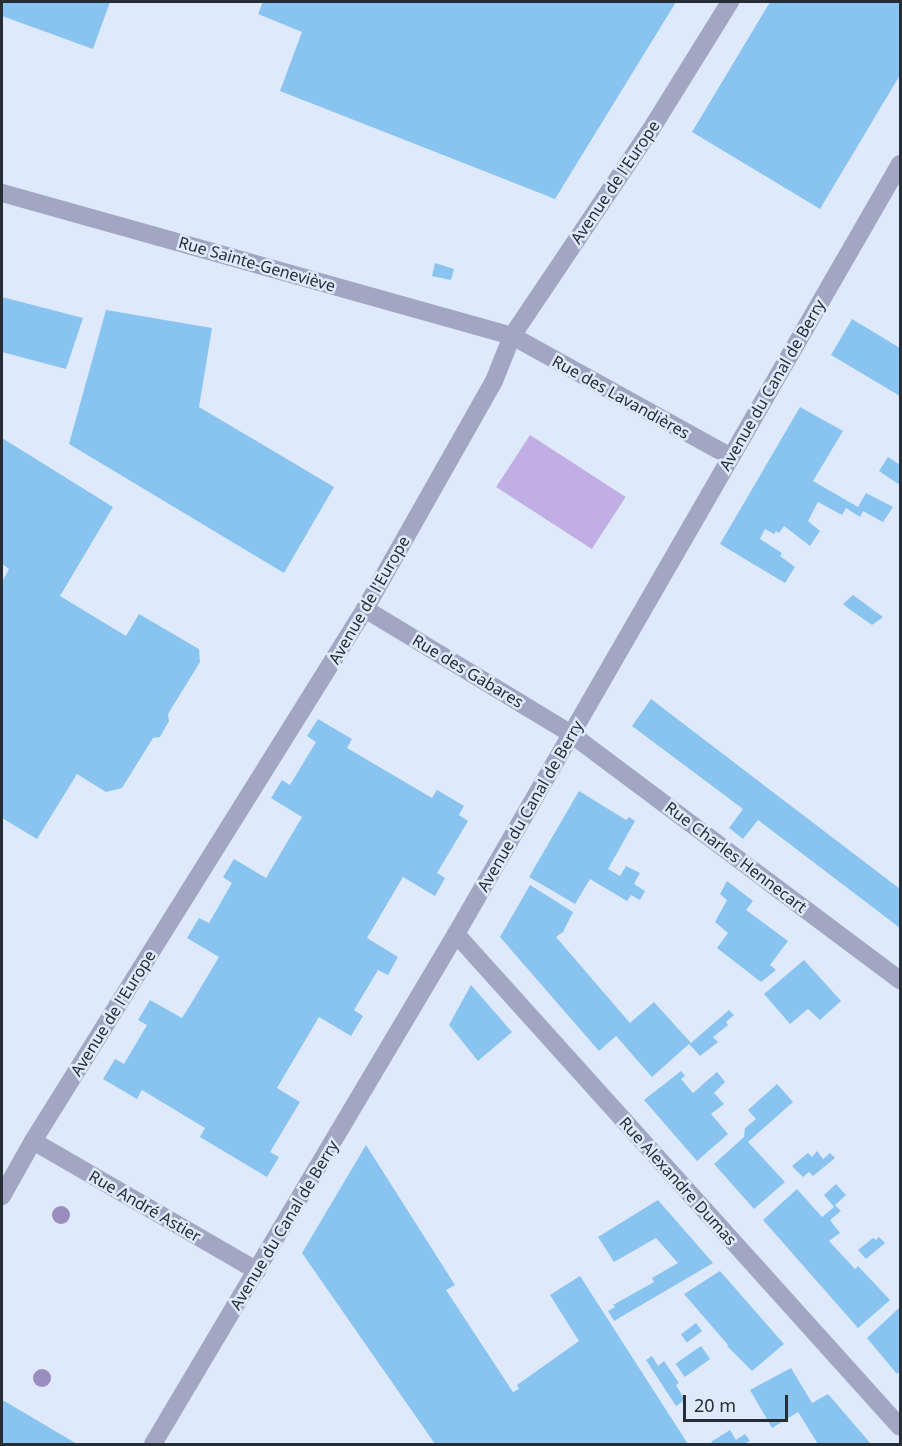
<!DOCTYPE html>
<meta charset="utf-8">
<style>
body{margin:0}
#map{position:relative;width:902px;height:1446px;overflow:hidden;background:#dee9fc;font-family:"Noto Sans",sans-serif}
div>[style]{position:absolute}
.green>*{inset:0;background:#c0aee4;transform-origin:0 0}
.building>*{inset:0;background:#89c4f1;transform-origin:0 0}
.minor>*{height:18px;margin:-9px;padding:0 9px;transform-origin:9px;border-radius:9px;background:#a3a6c2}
.trees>*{width:18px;height:18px;margin:-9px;border-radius:50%;background:#988dbd}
span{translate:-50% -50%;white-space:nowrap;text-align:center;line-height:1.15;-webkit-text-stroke:5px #dee9fc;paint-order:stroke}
.street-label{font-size:16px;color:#272d35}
.frame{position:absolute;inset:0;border:3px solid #272d35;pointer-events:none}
.scale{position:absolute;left:683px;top:1395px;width:105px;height:27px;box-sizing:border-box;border:3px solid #272d35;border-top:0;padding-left:8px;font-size:18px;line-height:21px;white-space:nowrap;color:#272d35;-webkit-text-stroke:4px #dee9fc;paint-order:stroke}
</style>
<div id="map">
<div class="green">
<i style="left:530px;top:435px;width:114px;height:62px;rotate:33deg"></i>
</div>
<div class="building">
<i style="clip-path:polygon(2px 2px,110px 2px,93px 49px,2px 16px)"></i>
<i style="clip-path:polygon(263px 2px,676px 2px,555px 199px,280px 91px,302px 32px,258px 14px)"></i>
<i style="clip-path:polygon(770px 2px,900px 2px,900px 75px,820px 209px,692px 132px)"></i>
<i style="clip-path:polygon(435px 263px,454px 269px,451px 280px,432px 276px)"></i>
<i style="clip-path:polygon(2px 297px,83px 318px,66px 369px,2px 352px)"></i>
<i style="clip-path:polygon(106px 310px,212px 328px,199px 407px,334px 487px,284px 573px,69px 444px)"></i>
<i style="clip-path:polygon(852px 319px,900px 348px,900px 396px,831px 355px)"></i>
<i style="clip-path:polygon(800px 407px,843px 431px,813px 481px,858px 507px,866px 493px,893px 507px,883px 522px,863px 511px,860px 517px,846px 508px,842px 515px,818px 502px,808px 521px,820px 531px,810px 546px,784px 526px,779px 533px,776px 531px,774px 534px,765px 529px,760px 539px,782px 553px,780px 556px,795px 567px,785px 583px,720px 544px)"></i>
<i style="clip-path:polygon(2px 438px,113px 507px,60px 596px,126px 636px,139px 614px,199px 649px,200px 662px,168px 714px,169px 721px,160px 737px,153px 738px,122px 788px,106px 792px,77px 774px,37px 839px,2px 818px,2px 582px,9px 569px,2px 564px)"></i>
<i style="clip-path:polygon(888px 457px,900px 465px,900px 485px,879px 471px)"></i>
<i style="clip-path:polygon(853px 595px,883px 617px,872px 625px,852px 611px,843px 604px)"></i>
<i style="clip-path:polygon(651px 699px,900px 889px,900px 928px,758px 820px,743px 839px,729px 828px,743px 809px,632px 726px)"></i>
<i style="clip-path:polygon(318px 719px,352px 739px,347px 748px,432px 798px,437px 790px,464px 806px,459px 815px,468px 821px,437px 873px,445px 878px,435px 896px,403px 877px,367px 938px,398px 957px,388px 975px,378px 970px,354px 1010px,363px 1016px,351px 1036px,319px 1017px,277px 1088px,300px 1102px,270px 1152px,279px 1157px,267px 1177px,200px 1137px,205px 1128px,142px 1090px,137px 1099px,103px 1079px,115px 1059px,124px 1064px,147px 1025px,138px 1020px,150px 1000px,182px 1018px,192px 1002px,219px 957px,187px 938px,199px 918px,209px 923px,232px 883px,223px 877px,234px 859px,266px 878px,302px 817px,271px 798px,282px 780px,290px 785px,316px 742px,307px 736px)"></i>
<i style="clip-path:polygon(579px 791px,626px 820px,629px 817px,635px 821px,608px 869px,620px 876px,626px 866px,640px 873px,634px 884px,645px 891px,640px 900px,631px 895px,627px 901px,590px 879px,575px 904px,529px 877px)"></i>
<i style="clip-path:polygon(727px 881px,753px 901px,746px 910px,788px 941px,770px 965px,776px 970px,761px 982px,717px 948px,728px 933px,715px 922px,727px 900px,720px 894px)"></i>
<i style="clip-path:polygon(530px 885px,573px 912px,563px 932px,556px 937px,630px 1023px,654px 1002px,691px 1043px,729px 1010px,734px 1015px,726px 1022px,728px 1025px,713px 1037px,718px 1042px,700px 1056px,689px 1044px,652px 1077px,616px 1036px,599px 1051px,500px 937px)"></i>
<i style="clip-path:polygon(804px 960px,841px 1001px,820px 1020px,808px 1009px,790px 1024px,764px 994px)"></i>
<i style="clip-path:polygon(471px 985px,512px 1032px,478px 1061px,449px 1025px)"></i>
<i style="clip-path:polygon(681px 1071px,685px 1076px,681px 1079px,693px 1093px,717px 1072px,725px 1082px,714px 1093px,724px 1104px,711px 1114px,728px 1134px,697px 1161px,644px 1100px)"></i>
<i style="clip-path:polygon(777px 1084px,793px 1102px,748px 1142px,785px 1182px,754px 1209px,714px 1164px,744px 1137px,745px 1128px,756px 1119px,748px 1110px)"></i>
<i style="clip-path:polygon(366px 1145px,455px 1285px,446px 1290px,513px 1392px,519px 1389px,517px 1385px,579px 1341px,550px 1295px,580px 1276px,688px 1444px,435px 1444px,302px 1253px)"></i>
<i style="clip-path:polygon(817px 1151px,823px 1159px,830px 1153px,835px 1158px,813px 1176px,809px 1172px,803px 1177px,792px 1166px,808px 1153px,812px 1157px)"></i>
<i style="clip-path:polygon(836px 1184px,846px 1195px,835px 1205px,841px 1211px,830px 1220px,840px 1233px,829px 1241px,855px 1269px,858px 1266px,890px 1300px,858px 1328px,763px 1220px,797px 1189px,822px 1217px,834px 1207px,824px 1195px)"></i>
<i style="clip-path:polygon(658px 1200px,713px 1263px,614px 1321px,608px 1311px,615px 1307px,613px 1305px,654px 1282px,652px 1278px,678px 1263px,656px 1238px,614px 1262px,598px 1237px)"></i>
<i style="clip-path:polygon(879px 1237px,885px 1243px,866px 1259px,858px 1250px,873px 1238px,876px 1240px)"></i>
<i style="clip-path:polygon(720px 1271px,784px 1344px,752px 1371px,727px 1346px,728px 1345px,684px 1294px)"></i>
<i style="clip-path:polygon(900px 1307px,900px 1371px,897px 1374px,867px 1338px)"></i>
<i style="left:696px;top:1323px;width:10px;height:19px;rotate:53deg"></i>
<i style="left:701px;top:1346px;width:16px;height:31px;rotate:55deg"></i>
<i style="clip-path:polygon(652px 1356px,658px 1366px,664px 1361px,679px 1383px,676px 1385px,685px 1400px,676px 1406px,646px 1360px)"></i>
<i style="clip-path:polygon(791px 1368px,812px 1403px,828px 1394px,871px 1444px,818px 1444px,798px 1412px,772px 1428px,750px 1390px)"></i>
<i style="clip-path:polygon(2px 1400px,6px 1402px,77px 1444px,2px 1444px)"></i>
<i style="clip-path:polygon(730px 1430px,736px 1440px,745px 1434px,750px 1441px,743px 1444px,713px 1444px,711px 1442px)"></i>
</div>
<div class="minor">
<i style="left:2px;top:193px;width:530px;rotate:15.66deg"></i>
<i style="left:512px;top:336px;width:250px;rotate:28.9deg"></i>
<i style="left:365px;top:609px;width:241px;rotate:31.2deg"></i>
<i style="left:571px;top:734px;width:411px;rotate:36.8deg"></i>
<i style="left:456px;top:934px;width:663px;rotate:47.99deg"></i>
<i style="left:33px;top:1141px;width:259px;rotate:30.1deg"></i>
<i style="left:2px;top:1196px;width:63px;rotate:-60.6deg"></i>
<i style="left:33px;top:1141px;width:627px;rotate:-58.03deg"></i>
<i style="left:365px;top:609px;width:262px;rotate:-60.5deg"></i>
<i style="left:494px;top:381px;width:48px;rotate:-68.2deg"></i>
<i style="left:512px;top:336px;width:247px;rotate:-56.1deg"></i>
<i style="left:650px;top:131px;width:152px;rotate:-58.2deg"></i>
<i style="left:153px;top:1444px;width:593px;rotate:-59.28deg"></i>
<i style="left:456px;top:934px;width:889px;rotate:-60.03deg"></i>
</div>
<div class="trees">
<i style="left:61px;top:1215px"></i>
<i style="left:42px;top:1378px"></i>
</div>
<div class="street-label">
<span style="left:615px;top:182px;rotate:-56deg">Avenue de l'Europe</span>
<span style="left:257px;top:264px;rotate:16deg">Rue Sainte-Geneviève</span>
<span style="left:772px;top:385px;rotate:-60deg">Avenue du Canal de Berry</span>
<span style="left:621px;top:397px;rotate:29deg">Rue des Lavandières</span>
<span style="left:369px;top:600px;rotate:-60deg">Avenue de l'Europe</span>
<span style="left:468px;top:671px;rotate:31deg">Rue des Gabares</span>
<span style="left:530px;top:806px;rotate:-60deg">Avenue du Canal de Berry</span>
<span style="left:736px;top:857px;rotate:37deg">Rue Charles Hennecart</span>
<span style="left:113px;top:1013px;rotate:-58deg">Avenue de l'Europe</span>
<span style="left:678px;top:1181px;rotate:48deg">Rue Alexandre Dumas</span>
<span style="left:145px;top:1206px;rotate:30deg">Rue André Astier</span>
<span style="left:284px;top:1225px;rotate:-59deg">Avenue du Canal de Berry</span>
</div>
<div class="frame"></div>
<div class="scale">20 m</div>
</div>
